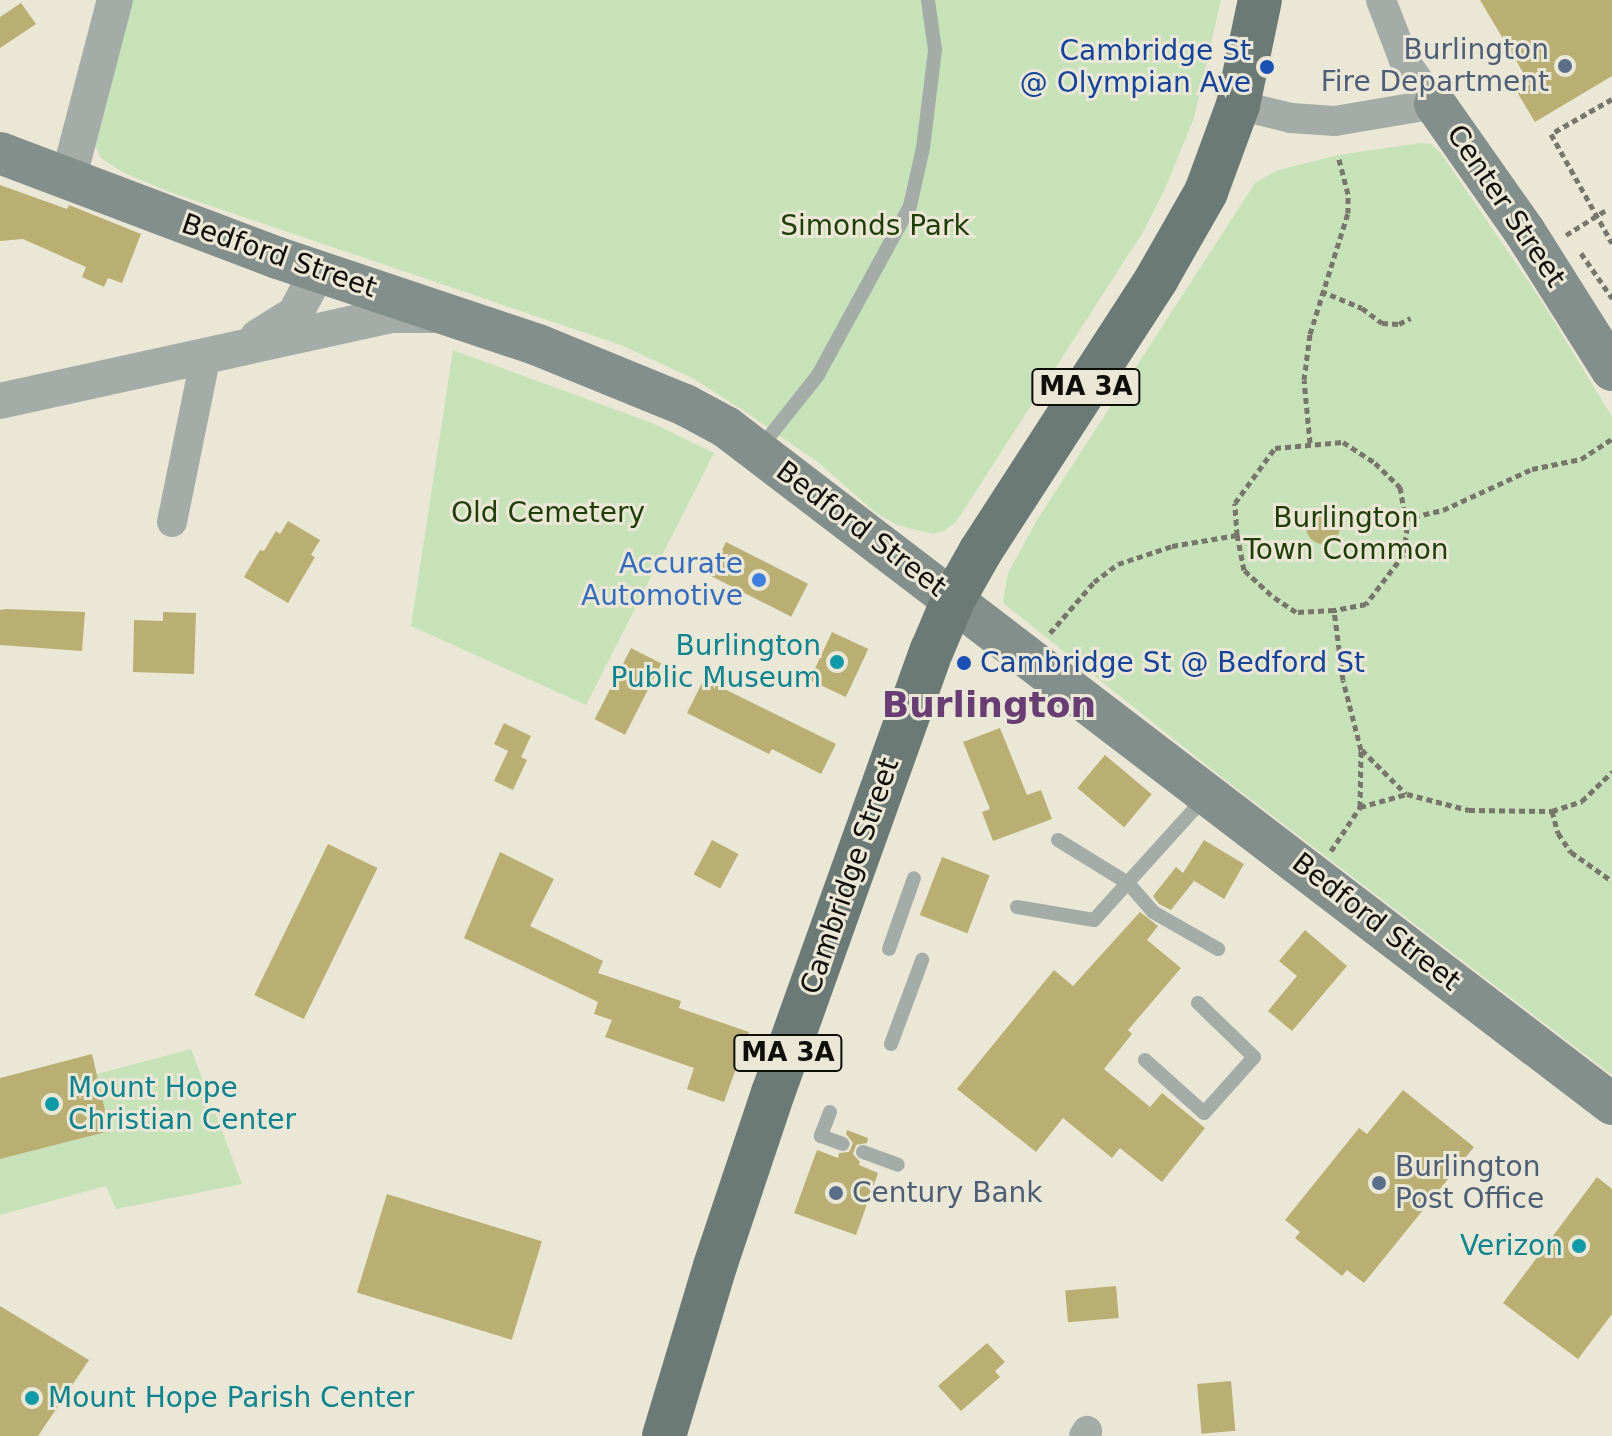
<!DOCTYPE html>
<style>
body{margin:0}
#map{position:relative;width:1612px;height:1436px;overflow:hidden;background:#eae7d6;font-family:"DejaVu Sans",sans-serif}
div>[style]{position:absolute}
.green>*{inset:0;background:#c7e2b8}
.building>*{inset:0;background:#baaf73;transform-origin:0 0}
.round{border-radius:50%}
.path>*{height:5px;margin-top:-2.5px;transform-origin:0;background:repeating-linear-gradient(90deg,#77766b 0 6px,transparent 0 10px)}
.service>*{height:14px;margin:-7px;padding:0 7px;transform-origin:7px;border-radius:7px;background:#a4aca8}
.minor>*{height:30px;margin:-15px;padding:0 15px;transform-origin:15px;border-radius:15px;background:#a4aca8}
.tertiary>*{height:36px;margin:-18px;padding:0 18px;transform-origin:18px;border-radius:18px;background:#a4aca8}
.secondary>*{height:42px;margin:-21px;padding:0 21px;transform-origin:21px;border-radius:21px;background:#838f8a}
.primary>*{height:44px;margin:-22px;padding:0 22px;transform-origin:22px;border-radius:22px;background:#6c7a75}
.dots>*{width:22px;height:22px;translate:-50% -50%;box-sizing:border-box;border:4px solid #eae7d6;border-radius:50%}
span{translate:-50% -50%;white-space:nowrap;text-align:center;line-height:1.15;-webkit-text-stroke:6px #eae7d6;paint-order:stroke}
.shield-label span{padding:2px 6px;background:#eae7d6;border:2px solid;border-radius:6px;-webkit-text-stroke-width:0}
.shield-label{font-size:26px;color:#0e0d08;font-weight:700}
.service-label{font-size:28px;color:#4e5e75}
.right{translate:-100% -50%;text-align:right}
.left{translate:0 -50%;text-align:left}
.transit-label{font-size:28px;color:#164399}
.street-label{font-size:28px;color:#0e0d08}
.park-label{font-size:28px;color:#1f3e06}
.shop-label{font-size:28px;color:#366cbe}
.culture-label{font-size:28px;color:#0d838f}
.district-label{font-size:36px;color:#683d74;font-weight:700}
</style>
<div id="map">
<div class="green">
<i style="clip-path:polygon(126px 0,1221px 0,1194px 118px,1165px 189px,1143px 232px,956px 522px,944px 531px,933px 534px,897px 525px,876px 513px,819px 463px,747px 413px,694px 379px,621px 345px,167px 191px,122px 172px,101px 158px,94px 143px)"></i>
<i style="clip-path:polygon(1420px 143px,1431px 144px,1440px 152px,1543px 303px,1612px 417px,1612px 1075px,1215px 772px,1003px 603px,1008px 573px,1037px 520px,1255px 183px,1278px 170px,1338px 155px)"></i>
<i style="clip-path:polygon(453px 350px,652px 423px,714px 453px,586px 705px,411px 626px)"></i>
<i style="clip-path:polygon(191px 1049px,242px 1184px,116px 1209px,106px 1186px,0 1215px,0 1159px,110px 1131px,97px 1074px)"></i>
</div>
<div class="building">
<i style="clip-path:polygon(1480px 0,1612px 0,1612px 76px,1535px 122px,1517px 92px,1530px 84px)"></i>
<i style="clip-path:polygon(21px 3px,36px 24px,0 48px,0 17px)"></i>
<i style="clip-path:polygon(0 185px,67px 209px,69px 205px,141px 234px,122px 283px,108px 278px,104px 287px,82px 277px,86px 267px,23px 239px,0 241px)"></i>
<i class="round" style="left:1306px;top:510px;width:34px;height:34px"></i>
<i style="clip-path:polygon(288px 521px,320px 540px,311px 555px,315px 557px,288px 603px,244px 577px,260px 550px,264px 551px,276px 531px,280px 534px)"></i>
<i style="left:726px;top:542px;width:92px;height:37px;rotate:27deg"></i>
<i style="clip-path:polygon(6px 609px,85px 612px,82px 651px,0 645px,0 610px)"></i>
<i style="clip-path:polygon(163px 612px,196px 613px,194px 674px,133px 672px,134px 620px,163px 621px)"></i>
<i style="left:832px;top:632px;width:40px;height:53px;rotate:25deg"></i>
<i style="left:631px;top:648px;width:34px;height:80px;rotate:27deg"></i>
<i style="clip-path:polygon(704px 679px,836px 744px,821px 774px,772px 749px,769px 754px,687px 713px)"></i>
<i style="clip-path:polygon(504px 723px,531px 736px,521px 757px,527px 760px,513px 790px,494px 781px,508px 751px,494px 744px)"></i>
<i style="clip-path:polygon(1000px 728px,1027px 795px,1041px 790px,1052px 819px,993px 841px,982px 812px,990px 809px,963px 742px)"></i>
<i style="left:1105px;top:755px;width:61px;height:43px;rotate:40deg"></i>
<i style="left:712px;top:840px;width:30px;height:39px;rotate:28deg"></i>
<i style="clip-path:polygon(1204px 840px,1244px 864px,1224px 899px,1188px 877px,1194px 881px,1171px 910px,1159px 904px,1153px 896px,1176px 867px,1183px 873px)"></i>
<i style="left:328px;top:844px;width:55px;height:168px;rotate:26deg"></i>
<i style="clip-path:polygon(500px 852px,554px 879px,530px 926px,603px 961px,598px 973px,681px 1001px,679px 1008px,749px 1032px,724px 1102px,687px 1089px,694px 1068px,605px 1037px,612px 1020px,594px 1014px,598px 1002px,464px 938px)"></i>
<i style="left:942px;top:857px;width:51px;height:62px;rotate:21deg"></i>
<i style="clip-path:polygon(1140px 912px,1158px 926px,1147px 940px,1181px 968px,1128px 1030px,1132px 1034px,1104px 1069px,1150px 1107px,1162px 1093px,1205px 1128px,1162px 1182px,1120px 1148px,1112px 1158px,1063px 1118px,1036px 1152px,957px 1089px,1054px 970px,1073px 986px)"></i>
<i style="clip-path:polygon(1305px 930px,1347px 966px,1292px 1031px,1268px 1011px,1297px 976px,1279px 961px)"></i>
<i style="clip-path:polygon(92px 1054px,110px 1131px,0 1159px,0 1078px)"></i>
<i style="clip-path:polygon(1403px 1090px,1474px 1147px,1364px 1283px,1347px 1270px,1342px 1276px,1295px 1238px,1300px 1232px,1285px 1220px,1359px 1128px,1367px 1134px)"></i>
<i style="clip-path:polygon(847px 1130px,868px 1138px,867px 1143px,856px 1145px,853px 1154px,860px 1162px,859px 1165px,878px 1173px,856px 1235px,794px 1213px,817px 1150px,838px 1158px,839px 1153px,849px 1152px,853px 1143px,846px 1134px)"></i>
<i style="clip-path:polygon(1597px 1177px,1612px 1189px,1612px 1314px,1578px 1359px,1503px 1303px)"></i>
<i style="left:387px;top:1194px;width:162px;height:103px;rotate:17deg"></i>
<i style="left:1116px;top:1286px;width:32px;height:51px;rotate:85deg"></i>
<i style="clip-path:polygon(0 1306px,89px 1360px,38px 1436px,0 1436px)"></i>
<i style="clip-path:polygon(987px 1343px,1005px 1362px,995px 1371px,1000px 1377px,961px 1411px,938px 1386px)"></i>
<i style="left:1231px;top:1381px;width:50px;height:34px;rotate:85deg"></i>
</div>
<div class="path">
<i style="left:1612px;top:99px;width:70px;rotate:150.2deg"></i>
<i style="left:1551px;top:134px;width:125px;rotate:60.8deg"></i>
<i style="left:1566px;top:235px;width:47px;rotate:-32deg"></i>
<i style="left:1581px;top:253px;width:55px;rotate:55.4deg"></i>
<i style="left:1321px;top:291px;width:44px;rotate:22.5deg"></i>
<i style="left:1362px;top:308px;width:25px;rotate:37deg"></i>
<i style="left:1382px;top:323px;width:17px;rotate:3deg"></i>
<i style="left:1399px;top:324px;width:13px;rotate:-27deg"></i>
<i style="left:1310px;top:443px;width:63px;rotate:-95.4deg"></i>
<i style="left:1304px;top:380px;width:46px;rotate:-82.6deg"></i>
<i style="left:1310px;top:334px;width:127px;rotate:-72.6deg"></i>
<i style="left:1348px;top:213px;width:19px;rotate:-90deg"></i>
<i style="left:1348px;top:194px;width:40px;rotate:-104.4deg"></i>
<i style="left:1404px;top:519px;width:40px;rotate:-13deg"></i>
<i style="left:1443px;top:510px;width:98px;rotate:-24.7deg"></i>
<i style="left:1532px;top:469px;width:50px;rotate:-11.5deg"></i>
<i style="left:1581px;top:459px;width:37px;rotate:-33deg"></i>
<i style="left:1050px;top:633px;width:67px;rotate:-49.2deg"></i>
<i style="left:1094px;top:582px;width:30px;rotate:-37deg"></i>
<i style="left:1118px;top:564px;width:57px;rotate:-18.4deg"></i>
<i style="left:1172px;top:546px;width:66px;rotate:-9.6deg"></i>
<i style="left:1362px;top:750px;width:62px;rotate:45deg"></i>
<i style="left:1360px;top:807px;width:49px;rotate:-15.5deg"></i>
<i style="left:1407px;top:794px;width:64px;rotate:14.5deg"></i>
<i style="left:1469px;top:810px;width:83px;rotate:0.7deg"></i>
<i style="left:1552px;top:811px;width:32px;rotate:-18deg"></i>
<i style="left:1582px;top:801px;width:42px;rotate:-44deg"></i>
<i style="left:1552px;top:811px;width:23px;rotate:75deg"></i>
<i style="left:1558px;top:833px;width:23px;rotate:56deg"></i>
<i style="left:1571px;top:852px;width:50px;rotate:35.3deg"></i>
<i style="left:1331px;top:851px;width:53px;rotate:-56.6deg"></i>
<i style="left:1360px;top:807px;width:57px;rotate:-89deg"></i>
<i style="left:1361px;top:750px;width:72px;rotate:-104.4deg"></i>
<i style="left:1343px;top:680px;width:71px;rotate:-97.3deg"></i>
<i style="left:1334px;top:610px;width:38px;rotate:177deg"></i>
<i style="left:1296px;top:612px;width:30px;rotate:-146deg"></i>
<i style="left:1271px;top:595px;width:37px;rotate:-137deg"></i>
<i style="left:1244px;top:570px;width:36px;rotate:-101deg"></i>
<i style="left:1237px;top:535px;width:32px;rotate:-94deg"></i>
<i style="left:1235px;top:503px;width:68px;rotate:-54deg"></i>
<i style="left:1275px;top:448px;width:68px;rotate:-5deg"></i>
<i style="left:1343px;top:442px;width:38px;rotate:33deg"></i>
<i style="left:1375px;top:463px;width:35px;rotate:44deg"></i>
<i style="left:1400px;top:487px;width:41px;rotate:80.1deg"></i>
<i style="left:1407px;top:527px;width:27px;rotate:96deg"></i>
<i style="left:1404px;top:554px;width:63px;rotate:127.2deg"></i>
<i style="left:1366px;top:604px;width:33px;rotate:169deg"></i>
</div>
<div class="service">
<i style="left:761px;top:447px;width:92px;rotate:-51.6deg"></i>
<i style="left:818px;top:375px;width:192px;rotate:-61.4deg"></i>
<i style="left:910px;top:206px;width:59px;rotate:-77.4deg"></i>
<i style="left:923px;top:148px;width:99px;rotate:-83deg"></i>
<i style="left:935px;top:50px;width:50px;rotate:-98deg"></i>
<i style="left:1058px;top:840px;width:82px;rotate:31.6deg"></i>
<i style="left:1128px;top:883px;width:38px;rotate:49deg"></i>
<i style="left:1153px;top:912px;width:75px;rotate:29.6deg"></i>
<i style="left:1017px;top:907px;width:78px;rotate:9.6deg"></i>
<i style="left:1094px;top:920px;width:167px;rotate:-47.9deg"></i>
<i style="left:889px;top:949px;width:75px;rotate:-70.6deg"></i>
<i style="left:891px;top:1044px;width:90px;rotate:-69.7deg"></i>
<i style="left:1145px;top:1060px;width:79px;rotate:41.9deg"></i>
<i style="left:1204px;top:1113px;width:75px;rotate:-48.2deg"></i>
<i style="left:1254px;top:1057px;width:78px;rotate:-136deg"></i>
<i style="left:830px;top:1112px;width:26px;rotate:111deg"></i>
<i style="left:821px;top:1136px;width:23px;rotate:20deg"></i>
<i style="left:863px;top:1152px;width:37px;rotate:20deg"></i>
</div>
<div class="minor">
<i style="left:1238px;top:105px;width:55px;rotate:13.8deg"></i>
<i style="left:1291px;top:118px;width:44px;rotate:3.9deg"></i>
<i style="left:1335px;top:121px;width:101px;rotate:-9.6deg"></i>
<i style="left:1435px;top:104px;width:54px;rotate:-125.2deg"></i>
<i style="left:1404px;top:60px;width:64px;rotate:-111deg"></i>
<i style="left:172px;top:522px;width:170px;rotate:-78.5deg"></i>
<i style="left:1084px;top:1436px;width:6px;rotate:-59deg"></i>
</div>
<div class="tertiary">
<i style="left:68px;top:180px;width:186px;rotate:-75.4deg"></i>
<i style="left:258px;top:337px;width:44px;rotate:-31.9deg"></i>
<i style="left:295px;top:314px;width:49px;rotate:-61.9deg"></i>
<i style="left:0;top:401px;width:400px;rotate:-12.4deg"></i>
<i style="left:391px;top:315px;width:42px"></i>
</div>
<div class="secondary">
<i style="left:1435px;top:104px;width:156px;rotate:54.9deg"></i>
<i style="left:1525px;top:232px;width:163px;rotate:57.8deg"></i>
<i style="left:0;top:153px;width:297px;rotate:20.7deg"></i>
<i style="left:278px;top:258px;width:274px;rotate:18.5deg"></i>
<i style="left:538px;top:345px;width:159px;rotate:22.2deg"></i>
<i style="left:685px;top:405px;width:47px;rotate:28.2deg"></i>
<i style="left:726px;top:427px;width:1115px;rotate:37.38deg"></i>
</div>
<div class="primary">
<i style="left:664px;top:1436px;width:177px;rotate:-73.3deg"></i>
<i style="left:715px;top:1266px;width:182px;rotate:-71.5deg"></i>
<i style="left:773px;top:1093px;width:471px;rotate:-70.3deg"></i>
<i style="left:932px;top:650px;width:54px;rotate:-67.2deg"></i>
<i style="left:953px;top:600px;width:55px;rotate:-60.6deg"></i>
<i style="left:980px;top:552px;width:326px;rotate:-57.1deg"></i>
<i style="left:1157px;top:278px;width:99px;rotate:-60.3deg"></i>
<i style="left:1206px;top:192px;width:93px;rotate:-69.8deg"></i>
<i style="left:1238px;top:105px;width:107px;rotate:-78.2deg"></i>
</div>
<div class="dots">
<i style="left:1565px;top:66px;background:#5c6f8a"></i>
<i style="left:1267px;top:67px;background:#1a4fb4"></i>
<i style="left:759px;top:580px;background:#3f7fe0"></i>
<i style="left:837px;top:662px;background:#0f9aa8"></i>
<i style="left:964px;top:663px;background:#1a4fb4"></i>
<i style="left:52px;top:1104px;background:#0f9aa8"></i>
<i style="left:1379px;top:1183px;background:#5c6f8a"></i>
<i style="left:836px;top:1193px;background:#5c6f8a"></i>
<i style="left:1579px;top:1246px;background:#0f9aa8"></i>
<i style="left:32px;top:1398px;background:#0f9aa8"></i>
</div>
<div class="shield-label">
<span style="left:1086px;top:387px">MA 3A</span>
<span style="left:788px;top:1053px">MA 3A</span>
</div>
<div class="service-label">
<span class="right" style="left:1549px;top:66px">Burlington<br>Fire Department</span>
<span class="left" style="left:1395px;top:1183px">Burlington<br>Post Office</span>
<span class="left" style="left:852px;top:1193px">Century Bank</span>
</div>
<div class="transit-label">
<span class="right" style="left:1251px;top:67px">Cambridge St<br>@ Olympian Ave</span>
<span class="left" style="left:980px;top:663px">Cambridge St @ Bedford St</span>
</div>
<div class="street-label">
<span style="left:1506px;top:206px;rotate:56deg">Center Street</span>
<span style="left:279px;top:256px;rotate:19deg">Bedford Street</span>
<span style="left:861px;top:529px;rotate:37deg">Bedford Street</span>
<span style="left:850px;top:876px;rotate:-71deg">Cambridge Street</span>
<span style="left:1376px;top:922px;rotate:38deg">Bedford Street</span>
</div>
<div class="park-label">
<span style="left:875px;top:226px">Simonds Park</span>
<span style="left:548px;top:513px">Old Cemetery</span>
<span style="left:1346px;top:534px">Burlington<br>Town Common</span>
</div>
<div class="shop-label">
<span class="right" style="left:743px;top:580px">Accurate<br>Automotive</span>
</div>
<div class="culture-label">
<span class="right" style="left:821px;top:662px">Burlington<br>Public Museum</span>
<span class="left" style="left:68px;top:1104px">Mount Hope<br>Christian Center</span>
<span class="right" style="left:1563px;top:1246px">Verizon</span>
<span class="left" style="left:48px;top:1398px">Mount Hope Parish Center</span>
</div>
<div class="district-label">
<span style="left:989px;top:705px">Burlington</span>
</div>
</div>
